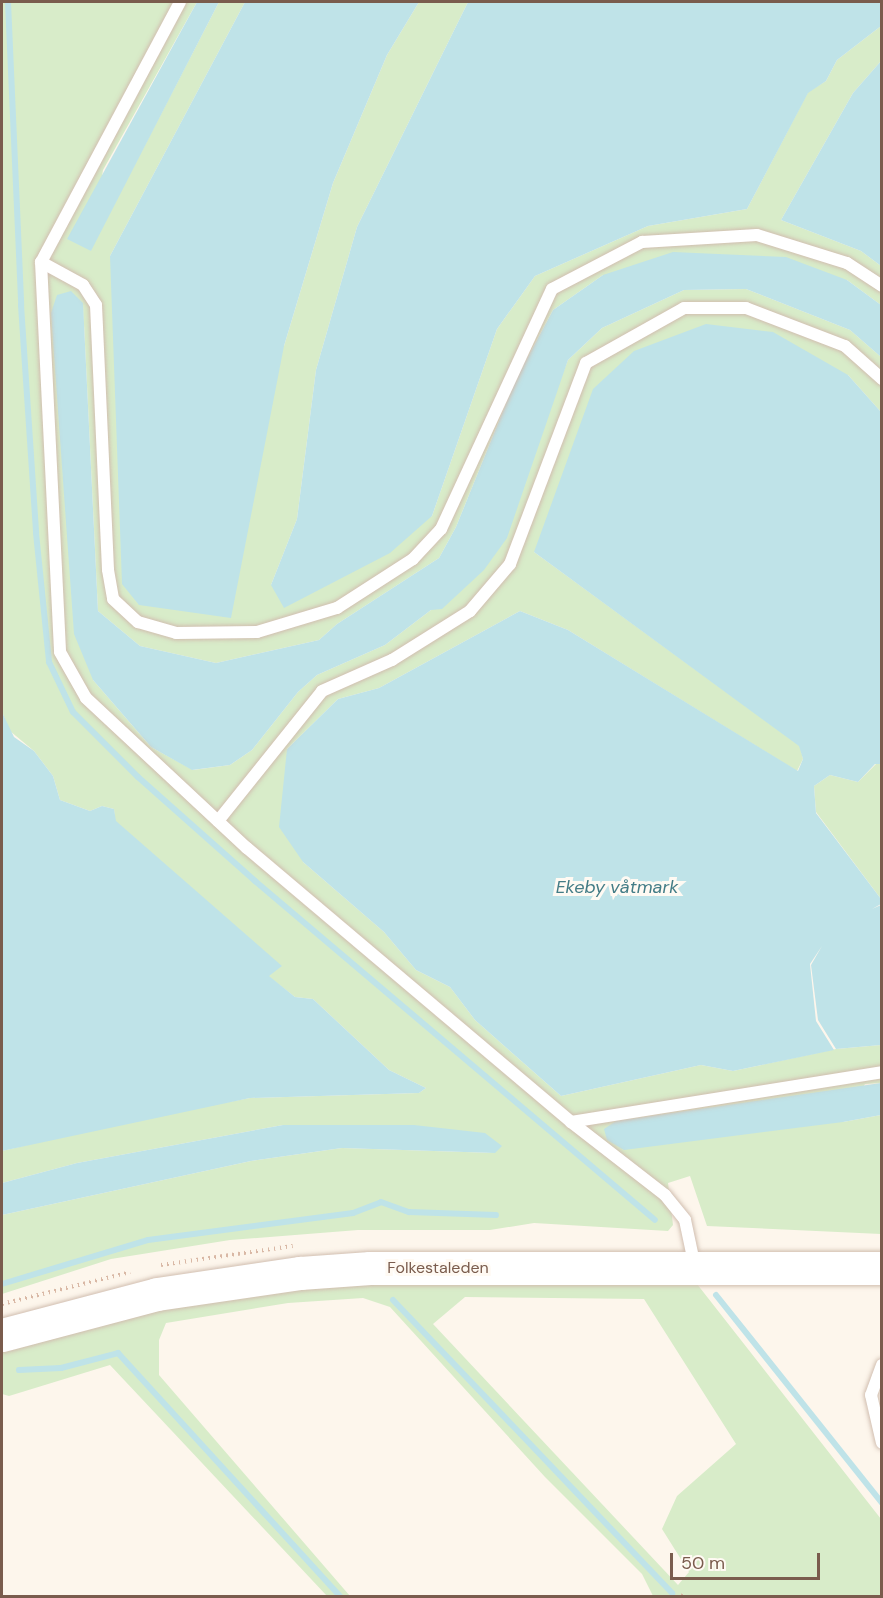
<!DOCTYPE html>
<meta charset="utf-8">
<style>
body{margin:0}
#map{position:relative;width:883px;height:1598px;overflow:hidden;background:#fdf6ec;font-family:"DM Sans",sans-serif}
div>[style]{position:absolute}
.green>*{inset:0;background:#d8ecc9}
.water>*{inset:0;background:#bfe3e8}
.stream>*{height:6px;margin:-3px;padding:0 3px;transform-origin:3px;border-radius:3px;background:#bfe3e8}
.path>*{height:4px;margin-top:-2px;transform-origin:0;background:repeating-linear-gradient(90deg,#d9b8a5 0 1.5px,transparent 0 6px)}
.roads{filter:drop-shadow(0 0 2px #d1beb0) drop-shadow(0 0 2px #d1beb0)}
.service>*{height:12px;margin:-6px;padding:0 6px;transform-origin:6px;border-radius:6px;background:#fff}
.secondary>*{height:33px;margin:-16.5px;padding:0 16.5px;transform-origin:16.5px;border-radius:16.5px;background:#fff}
span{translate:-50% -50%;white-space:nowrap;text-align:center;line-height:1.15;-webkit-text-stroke:6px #fffaf3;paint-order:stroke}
.street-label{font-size:16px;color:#7a5c4d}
.water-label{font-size:18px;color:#437c86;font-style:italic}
.frame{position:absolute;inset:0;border:3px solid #7a5c4d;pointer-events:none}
.scale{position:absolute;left:670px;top:1553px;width:150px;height:27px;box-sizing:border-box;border:3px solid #7a5c4d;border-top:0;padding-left:8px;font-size:18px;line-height:21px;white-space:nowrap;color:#7a5c4d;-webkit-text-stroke:4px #fffaf3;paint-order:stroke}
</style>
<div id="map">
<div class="green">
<i style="clip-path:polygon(2px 2px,197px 2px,103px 170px,90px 251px,219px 2px,245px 2px,110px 256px,284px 346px,333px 183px,387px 55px,419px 2px,468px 2px,357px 227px,316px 370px,297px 519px,271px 585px,432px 516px,497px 329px,535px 276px,648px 226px,747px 209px,808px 92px,826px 81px,837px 60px,881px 26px,881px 61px,853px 93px,781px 220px,861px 251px,881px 266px,881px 305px,847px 280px,603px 275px,553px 310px,516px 379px,456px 527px,439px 558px,337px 624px,319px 640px,216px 663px,140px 646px,98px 611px,83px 303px,93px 680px,151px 747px,193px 770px,230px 765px,252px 750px,298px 692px,317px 675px,385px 645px,431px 610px,556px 391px,568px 360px,602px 328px,684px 290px,746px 289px,850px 330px,881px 357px,881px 412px,848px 375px,534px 552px,800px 746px,803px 759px,797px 771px,568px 630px,520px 611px,379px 688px,338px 699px,287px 749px,303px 862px,384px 932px,416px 970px,450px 987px,475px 1020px,561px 1096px,701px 1065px,733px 1071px,836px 1049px,881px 1045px,881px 1083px,865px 1084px,843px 1122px,881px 1115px,881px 1234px,707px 1226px,690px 1176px,668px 1183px,673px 1225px,668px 1231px,534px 1223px,490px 1230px,358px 1230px,230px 1240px,111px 1259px,2px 1294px,2px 1215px,251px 1161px,342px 1148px,495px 1153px,283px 1125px,77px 1163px,2px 1183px,2px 1151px,133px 1120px,250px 1098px,419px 1093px,426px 1088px,389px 1070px,313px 999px,295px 997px,268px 976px,281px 966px,115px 821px,114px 809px,102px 806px,90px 811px,60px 800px,53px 776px,34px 751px,10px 731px,2px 712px)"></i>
<i style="clip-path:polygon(876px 764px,881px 764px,881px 899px,816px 812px,814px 786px,830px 775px,858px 782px)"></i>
<i style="clip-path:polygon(evenodd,599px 1283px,697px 1284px,881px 1519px,881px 1596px,653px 1596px,642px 1574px,545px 1477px,390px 1307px,363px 1298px,288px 1303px,166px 1323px,159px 1340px,159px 1375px,350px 1596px,327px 1596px,110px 1365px,9px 1396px,2px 1394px,2px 1350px,103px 1319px,245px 1294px,355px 1284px,599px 1283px,465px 1297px,644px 1299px,736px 1444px,677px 1496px,662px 1529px,689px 1572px,678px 1585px,433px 1324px,465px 1297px)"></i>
</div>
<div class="water">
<i style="clip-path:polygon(197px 2px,219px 2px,91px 251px,67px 239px)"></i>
<i style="clip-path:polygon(245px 2px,419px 2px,387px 55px,333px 183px,284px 346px,231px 618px,139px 605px,122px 584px,110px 256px)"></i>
<i style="clip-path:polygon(468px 2px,881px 2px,881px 26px,837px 60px,826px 81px,808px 93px,747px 209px,648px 226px,535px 276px,497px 329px,432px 516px,390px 553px,284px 608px,271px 585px,297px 519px,316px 370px,357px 227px)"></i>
<i style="clip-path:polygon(881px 61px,881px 266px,861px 251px,781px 220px,853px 93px)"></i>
<i style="clip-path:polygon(673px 252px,786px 257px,847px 280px,881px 305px,881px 357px,850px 330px,746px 289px,684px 290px,602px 328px,568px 360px,507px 538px,484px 570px,442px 609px,431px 610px,385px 645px,317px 675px,298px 692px,252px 750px,230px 765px,192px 770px,151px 747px,93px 680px,74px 634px,51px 313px,57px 295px,71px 291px,83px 303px,98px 611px,140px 646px,216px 663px,319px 640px,337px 624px,439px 558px,456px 527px,516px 379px,553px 310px,603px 275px)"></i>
<i style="clip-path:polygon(706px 324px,773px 332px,848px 375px,881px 412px,881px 764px,875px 764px,858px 782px,830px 775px,814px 786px,816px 813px,881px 899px,881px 904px,872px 909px,881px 905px,881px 1045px,836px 1049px,818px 1020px,811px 965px,822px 946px,810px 964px,816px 1021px,834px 1050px,733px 1071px,701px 1065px,561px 1096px,475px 1020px,450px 987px,416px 970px,384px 932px,303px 862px,279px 827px,287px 749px,338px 699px,379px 688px,520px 611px,568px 630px,798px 771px,803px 759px,799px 746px,534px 552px,593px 389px,634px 351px)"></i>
<i style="clip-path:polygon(2px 712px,14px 737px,34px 751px,53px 776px,60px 800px,90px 811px,102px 806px,114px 809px,116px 821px,282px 966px,269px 976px,295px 997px,313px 999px,389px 1070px,426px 1088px,419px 1093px,250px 1098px,2px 1151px)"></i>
<i style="clip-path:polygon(881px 1083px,881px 1115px,843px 1122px,624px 1150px,607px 1140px,604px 1129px,616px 1121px)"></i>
<i style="clip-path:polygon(283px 1125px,414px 1125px,485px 1133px,502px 1146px,495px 1153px,342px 1148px,251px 1161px,2px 1215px,2px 1183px,77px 1163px)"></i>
</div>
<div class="stream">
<i style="left:8px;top:2px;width:303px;rotate:87.5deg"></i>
<i style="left:21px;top:305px;width:228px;rotate:86.2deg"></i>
<i style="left:36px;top:533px;width:130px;rotate:84.2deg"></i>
<i style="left:49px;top:662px;width:55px;rotate:64.4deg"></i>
<i style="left:73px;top:712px;width:92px;rotate:45deg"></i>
<i style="left:138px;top:777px;width:157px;rotate:41.6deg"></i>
<i style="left:255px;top:881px;width:524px;rotate:40.28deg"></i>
<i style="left:2px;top:1284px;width:152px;rotate:-16.8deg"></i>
<i style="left:148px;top:1240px;width:207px;rotate:-7.5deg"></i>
<i style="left:353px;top:1213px;width:30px;rotate:-21deg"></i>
<i style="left:381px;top:1202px;width:30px;rotate:20deg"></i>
<i style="left:409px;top:1212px;width:87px;rotate:2deg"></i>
<i style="left:716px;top:1295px;width:266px;rotate:51.4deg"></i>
<i style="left:393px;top:1300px;width:405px;rotate:46.4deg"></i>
<i style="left:19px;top:1370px;width:42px;rotate:-2.7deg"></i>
<i style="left:61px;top:1368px;width:59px;rotate:-14.7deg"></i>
<i style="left:118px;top:1353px;width:329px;rotate:47.6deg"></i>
</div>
<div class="path">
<i style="left:161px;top:1265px;width:133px;rotate:-8.2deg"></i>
<i style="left:2px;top:1304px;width:132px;rotate:-14deg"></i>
<i style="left:682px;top:1596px;width:4px;rotate:-45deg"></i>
</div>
<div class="roads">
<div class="service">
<i style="left:180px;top:2px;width:295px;rotate:118.1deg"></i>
<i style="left:41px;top:262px;width:390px;rotate:87.2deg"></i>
<i style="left:60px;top:652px;width:53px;rotate:60.5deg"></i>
<i style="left:86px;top:698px;width:220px;rotate:43deg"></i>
<i style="left:247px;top:848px;width:424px;rotate:40.2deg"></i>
<i style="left:571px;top:1122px;width:119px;rotate:37.8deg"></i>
<i style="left:665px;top:1195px;width:32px;rotate:51deg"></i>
<i style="left:685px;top:1220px;width:48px;rotate:78deg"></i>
<i style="left:41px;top:262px;width:48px;rotate:28.7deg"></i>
<i style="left:83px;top:285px;width:24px;rotate:57deg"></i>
<i style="left:96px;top:305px;width:265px;rotate:87.4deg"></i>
<i style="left:108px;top:570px;width:29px;rotate:80deg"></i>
<i style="left:113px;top:599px;width:34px;rotate:43deg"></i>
<i style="left:138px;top:622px;width:40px;rotate:16deg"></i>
<i style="left:176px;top:633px;width:81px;rotate:-0.7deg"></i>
<i style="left:257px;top:632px;width:84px;rotate:-16.7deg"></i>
<i style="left:337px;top:608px;width:90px;rotate:-32.8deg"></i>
<i style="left:413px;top:559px;width:41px;rotate:-47deg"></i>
<i style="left:441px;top:529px;width:264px;rotate:-65.2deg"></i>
<i style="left:552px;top:289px;width:102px;rotate:-27.6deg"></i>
<i style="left:642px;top:242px;width:115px;rotate:-3.5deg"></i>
<i style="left:757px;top:235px;width:94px;rotate:17.3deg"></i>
<i style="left:847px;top:263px;width:42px;rotate:33.3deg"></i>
<i style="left:218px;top:821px;width:166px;rotate:-51.3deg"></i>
<i style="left:322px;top:691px;width:77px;rotate:-23.9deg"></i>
<i style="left:392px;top:660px;width:92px;rotate:-32.1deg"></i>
<i style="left:470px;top:611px;width:62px;rotate:-49.6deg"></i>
<i style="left:510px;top:564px;width:215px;rotate:-69.3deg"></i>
<i style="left:586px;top:363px;width:112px;rotate:-29.3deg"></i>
<i style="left:684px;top:308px;width:62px"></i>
<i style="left:746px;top:308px;width:106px;rotate:21deg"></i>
<i style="left:845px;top:346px;width:50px;rotate:41.7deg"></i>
<i style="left:571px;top:1122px;width:315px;rotate:-9.1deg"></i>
<i style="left:882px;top:1365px;width:32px;rotate:110deg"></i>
<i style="left:871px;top:1395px;width:49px;rotate:77.1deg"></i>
</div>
<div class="secondary">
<i style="left:2px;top:1335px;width:160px;rotate:-14.8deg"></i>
<i style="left:157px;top:1294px;width:145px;rotate:-8.4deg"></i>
<i style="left:300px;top:1273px;width:70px;rotate:-4.1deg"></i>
<i style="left:370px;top:1268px;width:512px"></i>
</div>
</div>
<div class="street-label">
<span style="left:438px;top:1268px">Folkestaleden</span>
</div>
<div class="water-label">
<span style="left:617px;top:887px">Ekeby våtmark</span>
</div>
<div class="frame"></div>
<div class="scale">50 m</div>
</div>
